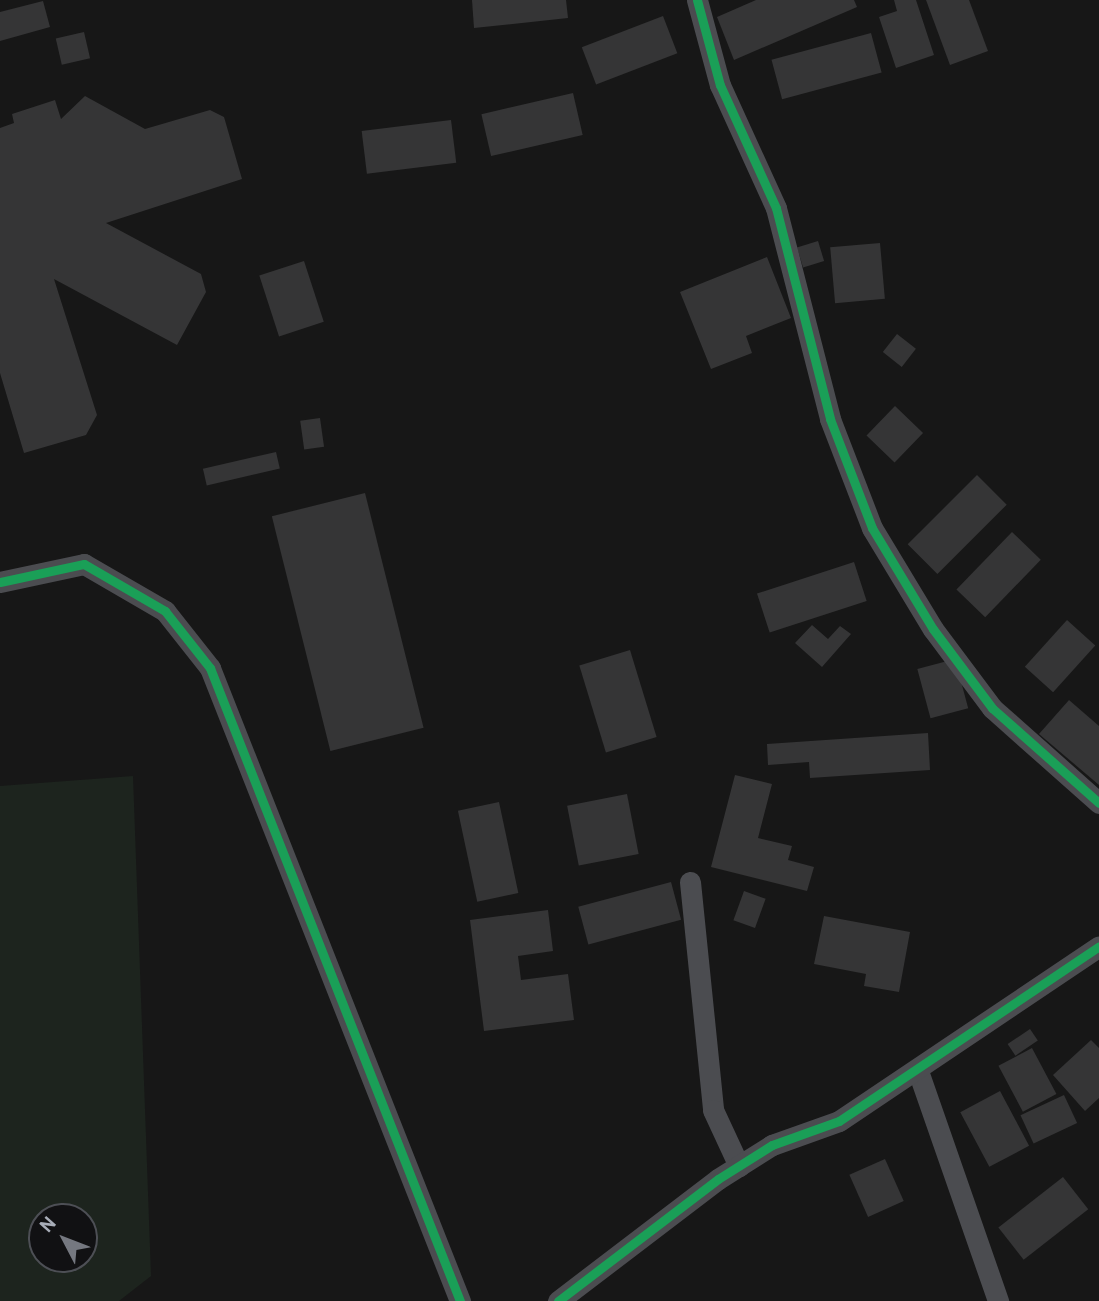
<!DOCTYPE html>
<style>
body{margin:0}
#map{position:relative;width:1099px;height:1301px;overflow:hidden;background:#171717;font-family:Overpass,sans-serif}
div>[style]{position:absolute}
.green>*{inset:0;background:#1d241e}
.building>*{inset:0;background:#353536;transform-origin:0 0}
.minor>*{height:21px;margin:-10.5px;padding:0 10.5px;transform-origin:10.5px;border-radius:10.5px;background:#4b4c50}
.cycleway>*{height:9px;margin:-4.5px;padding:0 4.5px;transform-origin:4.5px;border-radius:4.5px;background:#1a9f57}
span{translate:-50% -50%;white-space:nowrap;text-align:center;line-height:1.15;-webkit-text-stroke:7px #111113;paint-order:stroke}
.north{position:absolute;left:28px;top:1203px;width:70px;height:70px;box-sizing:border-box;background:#111113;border:2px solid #4d4f55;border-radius:50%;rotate:312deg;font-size:19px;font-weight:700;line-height:28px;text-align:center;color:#a8adb8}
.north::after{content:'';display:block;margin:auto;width:24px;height:32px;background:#757880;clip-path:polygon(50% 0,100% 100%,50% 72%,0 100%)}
</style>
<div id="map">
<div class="green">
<i style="clip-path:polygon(evenodd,133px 776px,151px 1276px,119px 1301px,0 1301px,0 786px,133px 776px,42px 1217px,84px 1217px,84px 1259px,42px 1259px,42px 1217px)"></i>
</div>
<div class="building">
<i style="clip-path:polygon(472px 0,566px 0,568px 18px,474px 28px)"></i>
<i style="clip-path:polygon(756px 0,854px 0,857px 7px,734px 60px,717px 17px)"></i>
<i style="clip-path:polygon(894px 0,916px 0,934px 55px,896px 68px,879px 17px,897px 11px)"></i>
<i style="clip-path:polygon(926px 0,969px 0,988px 51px,950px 65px)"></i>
<i style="clip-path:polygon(43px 1px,50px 27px,0 41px,0 12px)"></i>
<i style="left:663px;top:16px;width:40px;height:87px;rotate:69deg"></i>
<i style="left:84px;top:32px;width:27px;height:29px;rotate:77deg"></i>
<i style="left:871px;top:33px;width:41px;height:103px;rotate:75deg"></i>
<i style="left:573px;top:93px;width:43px;height:94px;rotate:77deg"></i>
<i style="clip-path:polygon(85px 96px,145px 129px,210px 110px,224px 117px,242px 179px,106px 223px,201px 274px,206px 292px,177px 345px,54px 279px,97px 415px,86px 435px,24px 453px,0 373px,0 128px,14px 123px,12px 114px,55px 100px,61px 119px)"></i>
<i style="left:451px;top:120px;width:43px;height:90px;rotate:83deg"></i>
<i style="left:818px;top:241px;width:21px;height:22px;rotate:73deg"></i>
<i style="left:880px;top:243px;width:56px;height:50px;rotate:85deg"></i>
<i style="clip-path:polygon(767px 257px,791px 318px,746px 336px,752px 353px,711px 369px,680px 292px)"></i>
<i style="left:304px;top:261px;width:64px;height:47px;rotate:72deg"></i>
<i style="left:897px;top:334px;width:24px;height:23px;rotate:38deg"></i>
<i style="left:895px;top:406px;width:39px;height:41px;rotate:44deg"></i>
<i style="left:320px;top:418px;width:29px;height:20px;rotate:82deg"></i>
<i style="left:276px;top:452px;width:17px;height:75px;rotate:77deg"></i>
<i style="left:977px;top:475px;width:42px;height:98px;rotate:45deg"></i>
<i style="left:365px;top:493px;width:242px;height:96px;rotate:76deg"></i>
<i style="left:1012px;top:532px;width:40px;height:80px;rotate:44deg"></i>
<i style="left:854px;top:562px;width:41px;height:102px;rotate:72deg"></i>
<i style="left:1067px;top:620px;width:38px;height:63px;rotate:42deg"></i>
<i style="clip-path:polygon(812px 625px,828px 639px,840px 626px,851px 634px,822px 667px,795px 643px)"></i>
<i style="left:630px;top:650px;width:91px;height:53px;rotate:73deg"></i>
<i style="left:955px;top:659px;width:51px;height:39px;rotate:75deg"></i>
<i style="clip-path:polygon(1069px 700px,1099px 726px,1099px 785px,1039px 734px)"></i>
<i style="clip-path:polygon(928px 733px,930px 770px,810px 778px,809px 762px,768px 765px,767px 744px)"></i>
<i style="clip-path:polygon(735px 775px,772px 784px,758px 838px,792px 846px,788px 860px,814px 867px,807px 891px,711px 867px)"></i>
<i style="left:627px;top:794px;width:61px;height:61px;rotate:79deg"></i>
<i style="left:499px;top:802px;width:93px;height:42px;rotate:78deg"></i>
<i style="left:671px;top:882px;width:39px;height:96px;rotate:75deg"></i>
<i style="left:744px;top:891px;width:23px;height:31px;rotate:20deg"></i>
<i style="clip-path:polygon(548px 910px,553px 951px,518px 956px,521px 980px,568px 974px,574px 1020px,484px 1031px,470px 920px)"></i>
<i style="clip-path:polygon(824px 916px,910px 932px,899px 992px,864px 986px,866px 974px,814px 964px)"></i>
<i style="left:1030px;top:1029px;width:14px;height:27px;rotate:56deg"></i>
<i style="clip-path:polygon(1091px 1040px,1099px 1048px,1099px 1098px,1085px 1111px,1053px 1075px)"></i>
<i style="left:1032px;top:1048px;width:52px;height:38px;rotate:62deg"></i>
<i style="left:1000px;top:1091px;width:62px;height:45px;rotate:62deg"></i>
<i style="left:1064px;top:1095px;width:31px;height:48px;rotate:65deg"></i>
<i style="left:885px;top:1159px;width:46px;height:39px;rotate:66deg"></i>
<i style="left:1063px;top:1177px;width:41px;height:82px;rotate:52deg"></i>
</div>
<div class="minor">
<i style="left:697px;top:0;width:88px;rotate:74.9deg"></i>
<i style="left:720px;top:85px;width:135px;rotate:65.5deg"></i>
<i style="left:776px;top:208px;width:218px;rotate:75.6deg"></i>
<i style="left:830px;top:419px;width:117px;rotate:68.9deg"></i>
<i style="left:872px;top:528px;width:118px;rotate:58.9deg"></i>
<i style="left:933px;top:629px;width:99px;rotate:53.2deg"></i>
<i style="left:992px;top:708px;width:143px;rotate:41.6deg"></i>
<i style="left:0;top:582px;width:86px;rotate:-12.1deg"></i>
<i style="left:84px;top:564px;width:94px;rotate:30.1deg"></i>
<i style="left:165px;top:611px;width:73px;rotate:51.7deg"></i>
<i style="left:210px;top:668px;width:681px;rotate:68.45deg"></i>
<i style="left:690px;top:882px;width:229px;rotate:84.2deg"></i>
<i style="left:713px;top:1110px;width:62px;rotate:65.1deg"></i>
<i style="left:918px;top:1071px;width:244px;rotate:70.8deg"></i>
<i style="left:558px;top:1301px;width:201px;rotate:-37.3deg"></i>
<i style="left:718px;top:1179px;width:64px;rotate:-32.2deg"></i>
<i style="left:772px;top:1145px;width:71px;rotate:-19.7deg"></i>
<i style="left:839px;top:1121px;width:313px;rotate:-33.9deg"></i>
</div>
<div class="cycleway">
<i style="left:697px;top:0;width:88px;rotate:74.9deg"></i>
<i style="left:720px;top:85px;width:135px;rotate:65.5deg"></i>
<i style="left:776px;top:208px;width:218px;rotate:75.6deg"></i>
<i style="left:830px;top:419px;width:117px;rotate:68.9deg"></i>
<i style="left:872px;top:528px;width:118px;rotate:58.9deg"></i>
<i style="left:933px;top:629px;width:99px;rotate:53.2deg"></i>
<i style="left:992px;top:708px;width:143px;rotate:41.6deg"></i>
<i style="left:0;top:582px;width:86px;rotate:-12.1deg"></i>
<i style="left:84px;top:564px;width:94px;rotate:30.1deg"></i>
<i style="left:165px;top:611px;width:73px;rotate:51.7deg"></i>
<i style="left:210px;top:668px;width:681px;rotate:68.45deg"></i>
<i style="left:558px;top:1301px;width:201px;rotate:-37.3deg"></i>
<i style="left:718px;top:1179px;width:64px;rotate:-32.2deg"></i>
<i style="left:772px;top:1145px;width:71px;rotate:-19.7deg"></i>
<i style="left:839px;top:1121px;width:313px;rotate:-33.9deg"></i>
</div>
<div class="north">N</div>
</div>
